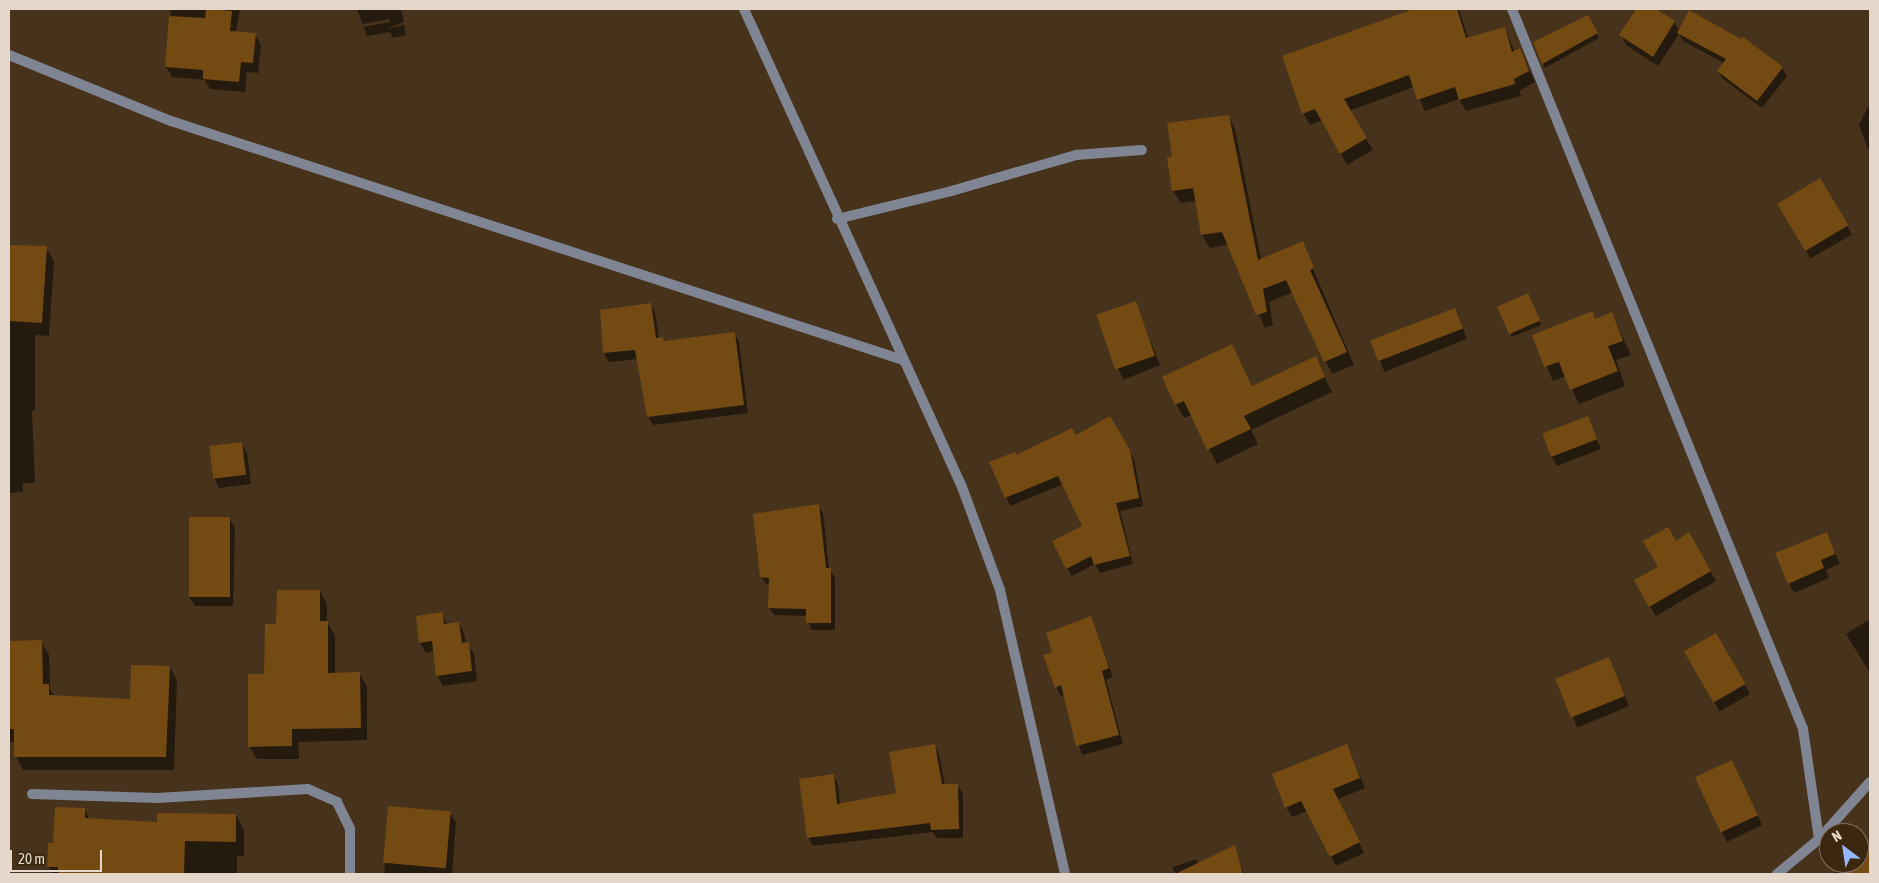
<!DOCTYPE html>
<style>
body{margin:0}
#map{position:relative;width:1879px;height:883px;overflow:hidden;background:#47321b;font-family:"Asap Condensed",sans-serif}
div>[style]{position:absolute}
.shadow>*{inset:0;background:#0007;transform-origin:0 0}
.building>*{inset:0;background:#744a13;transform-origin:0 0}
.minor>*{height:10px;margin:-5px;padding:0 5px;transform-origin:5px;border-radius:5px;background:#7f8593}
span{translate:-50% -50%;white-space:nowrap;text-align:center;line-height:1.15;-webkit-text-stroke:5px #3c2811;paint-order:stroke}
.frame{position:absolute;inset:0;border:10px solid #e5d8ca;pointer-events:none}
.north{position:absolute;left:1819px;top:823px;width:50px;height:50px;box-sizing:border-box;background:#3c2811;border:1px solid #806e5b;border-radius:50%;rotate:329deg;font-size:14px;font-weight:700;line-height:20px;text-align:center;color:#e5d8ca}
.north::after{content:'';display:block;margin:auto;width:18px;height:22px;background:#96b6fd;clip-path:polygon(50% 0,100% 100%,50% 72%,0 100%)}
.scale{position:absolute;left:10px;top:850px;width:92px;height:22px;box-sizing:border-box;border:2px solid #e5d8ca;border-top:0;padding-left:6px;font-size:15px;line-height:18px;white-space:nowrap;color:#e5d8ca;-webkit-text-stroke:4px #3c2811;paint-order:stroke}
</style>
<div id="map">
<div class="shadow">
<i style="clip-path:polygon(171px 9px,240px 9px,236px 32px,255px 34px,261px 45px,258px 73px,247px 72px,245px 92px,210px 89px,205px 80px,172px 77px,166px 67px)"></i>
<i style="clip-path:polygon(evenodd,357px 9px,401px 9px,404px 22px,386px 29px,404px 25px,406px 35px,393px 38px,390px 32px,367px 36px,357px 9px,390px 19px,390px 22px,363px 27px,363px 24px,390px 19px)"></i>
<i style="clip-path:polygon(1419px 9px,1459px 9px,1468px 38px,1505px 28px,1515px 53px,1520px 50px,1535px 82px,1519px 91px,1521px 96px,1466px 111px,1459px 99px,1425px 111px,1414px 87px,1349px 111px,1373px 150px,1347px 165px,1322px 120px,1310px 125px,1303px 113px,1395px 16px)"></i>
<i style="clip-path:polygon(1638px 9px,1654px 9px,1674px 22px,1679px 30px,1782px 68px,1787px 76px,1762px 108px,1723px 79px,1718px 71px,1724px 63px,1683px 41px,1679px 34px,1658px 66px,1626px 45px,1621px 35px)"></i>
<i style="clip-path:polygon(1588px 16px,1599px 38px,1545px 68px,1543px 63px)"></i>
<i style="clip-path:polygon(1870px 103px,1870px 154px,1859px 125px)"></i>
<i style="clip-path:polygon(1228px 116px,1235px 129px,1261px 259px,1302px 243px,1354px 365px,1332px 374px,1293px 292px,1269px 302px,1273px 325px,1265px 328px,1229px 244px,1210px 248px,1202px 235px,1197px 201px,1181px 203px,1173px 191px,1174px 157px)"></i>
<i style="left:1820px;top:179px;width:64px;height:48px;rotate:60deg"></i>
<i style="clip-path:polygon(9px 246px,46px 248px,54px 261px,49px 336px,35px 335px,35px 411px,32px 411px,35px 483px,23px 483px,23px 492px,9px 493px)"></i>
<i style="clip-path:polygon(1530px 299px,1541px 325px,1512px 337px,1510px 333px)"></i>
<i style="left:1135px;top:303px;width:67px;height:40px;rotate:68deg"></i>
<i style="clip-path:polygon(650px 304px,655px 312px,659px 339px,664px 342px,734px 333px,739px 342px,748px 413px,653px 425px,648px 416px,638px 359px,609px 362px,604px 353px,602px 311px)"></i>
<i style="left:1455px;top:309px;width:32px;height:89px;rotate:68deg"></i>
<i style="clip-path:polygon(1592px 313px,1596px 320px,1612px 314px,1631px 355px,1616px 360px,1625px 386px,1579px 404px,1566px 376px,1553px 381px,1533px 335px)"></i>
<i style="clip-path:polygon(1232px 345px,1253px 387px,1315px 357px,1332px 392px,1251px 430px,1258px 444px,1217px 464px,1192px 415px,1184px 418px,1176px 404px)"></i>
<i style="clip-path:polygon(1587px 417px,1601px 449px,1557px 466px,1551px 456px)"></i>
<i style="clip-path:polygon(1110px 418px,1134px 459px,1143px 506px,1120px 511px,1133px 564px,1100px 573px,1095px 564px,1072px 576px,1067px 568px,1083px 526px,1063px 484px,1010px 506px,991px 463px,1076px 436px)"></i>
<i style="clip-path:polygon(241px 443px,247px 453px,251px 484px,219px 488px,214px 478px)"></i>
<i style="clip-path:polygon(818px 506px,823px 513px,829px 569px,835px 577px,835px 630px,811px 630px,807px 616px,774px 615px,769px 608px,770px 585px,766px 584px,761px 577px)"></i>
<i style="clip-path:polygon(229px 518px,235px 528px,233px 606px,195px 606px,189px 597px)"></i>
<i style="clip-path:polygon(1689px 534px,1716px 581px,1656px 616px,1635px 581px,1660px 567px,1675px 542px)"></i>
<i style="clip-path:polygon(1826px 534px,1840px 564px,1826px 570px,1829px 578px,1794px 593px,1789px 583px)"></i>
<i style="clip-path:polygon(320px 591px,327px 604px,327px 622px,335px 635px,335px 674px,359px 673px,367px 686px,367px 740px,298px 742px,299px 759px,257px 759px,250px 747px,277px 626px)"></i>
<i style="clip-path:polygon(442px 614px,448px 625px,459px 623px,464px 633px,466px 644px,474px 653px,477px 681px,443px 686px,438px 676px,435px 651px,426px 653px,420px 643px,417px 617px)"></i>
<i style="clip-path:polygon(1090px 618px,1113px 677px,1106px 680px,1123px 744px,1082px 755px,1064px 695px,1061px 696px,1056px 687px,1054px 653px)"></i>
<i style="clip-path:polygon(1870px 619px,1870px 673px,1846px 634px)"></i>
<i style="left:1716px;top:635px;width:68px;height:35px;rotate:60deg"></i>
<i style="clip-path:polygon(41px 642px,49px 655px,50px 689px,55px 697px,131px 700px,170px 667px,177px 681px,174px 770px,23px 770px,16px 756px,16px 742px,9px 742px,9px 643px)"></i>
<i style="left:1609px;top:659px;width:51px;height:56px;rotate:67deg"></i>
<i style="clip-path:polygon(934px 745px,939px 754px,945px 785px,958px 785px,963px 794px,963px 838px,937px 838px,933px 832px,813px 846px,808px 837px,833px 775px,838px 784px,840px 804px,898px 794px)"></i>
<i style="clip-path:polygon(1347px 746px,1365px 788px,1338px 799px,1364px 853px,1336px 866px,1307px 811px,1292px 817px,1286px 807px)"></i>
<i style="clip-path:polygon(1737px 771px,1762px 825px,1727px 842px,1722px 832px)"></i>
<i style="clip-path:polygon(390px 807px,450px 813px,456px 822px,452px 874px,384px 874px)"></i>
<i style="clip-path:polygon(85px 810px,90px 820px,158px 824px,236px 815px,244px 830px,244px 856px,237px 856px,237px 874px,53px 874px,48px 866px,54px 844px)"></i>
<i style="clip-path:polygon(1859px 841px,1870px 859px,1870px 874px,1831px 874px,1844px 866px,1842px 863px,1859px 863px)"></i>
<i style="clip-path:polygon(1235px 847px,1244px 874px,1175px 874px,1173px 867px,1196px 859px,1199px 864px)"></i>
</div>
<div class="building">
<i style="clip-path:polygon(206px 9px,232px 11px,230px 31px,256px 33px,253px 63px,241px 62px,239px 82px,203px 79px,203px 70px,165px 67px,169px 16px,205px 18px)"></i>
<i style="clip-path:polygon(1414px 9px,1457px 9px,1466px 38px,1505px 27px,1512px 52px,1520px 48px,1529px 71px,1514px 79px,1515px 84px,1459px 100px,1455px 87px,1417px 100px,1409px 75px,1344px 99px,1367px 138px,1340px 154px,1315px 109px,1302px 114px,1282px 56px)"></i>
<i style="clip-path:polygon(1636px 9px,1656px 9px,1675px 21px,1653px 57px,1619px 35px)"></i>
<i style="clip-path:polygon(1689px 10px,1741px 39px,1743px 37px,1783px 67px,1757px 101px,1717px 71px,1726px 59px,1677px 33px)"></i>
<i style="clip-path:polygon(1588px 15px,1598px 33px,1542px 64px,1533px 42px)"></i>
<i style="clip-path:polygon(1229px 115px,1258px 260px,1303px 241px,1314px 268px,1310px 270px,1347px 352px,1324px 362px,1286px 280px,1263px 289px,1267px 312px,1256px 315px,1222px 232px,1201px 235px,1193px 188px,1172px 191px,1167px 158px,1172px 156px,1167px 123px)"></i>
<i style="left:1820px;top:178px;width:55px;height:50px;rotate:59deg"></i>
<i style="clip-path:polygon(9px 245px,47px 246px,42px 323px,9px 321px)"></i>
<i style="left:1528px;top:293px;width:30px;height:34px;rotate:66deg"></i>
<i style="left:1136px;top:301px;width:58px;height:42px;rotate:71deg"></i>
<i style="clip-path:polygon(651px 303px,656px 338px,663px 337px,664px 341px,735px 332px,744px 405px,647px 417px,635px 350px,603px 353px,600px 310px)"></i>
<i style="left:1455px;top:308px;width:22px;height:91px;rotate:69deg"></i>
<i style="clip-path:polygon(1593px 311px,1595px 319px,1612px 312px,1623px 341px,1608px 346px,1618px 371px,1570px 390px,1559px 362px,1544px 367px,1532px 335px)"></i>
<i style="clip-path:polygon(1232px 344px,1252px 386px,1316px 356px,1325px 377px,1244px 416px,1251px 429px,1207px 450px,1184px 401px,1175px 405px,1162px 377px)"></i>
<i style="clip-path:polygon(1110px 416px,1130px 450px,1139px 498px,1116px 503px,1130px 556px,1094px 565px,1091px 556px,1066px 569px,1052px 541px,1082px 526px,1058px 476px,1005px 498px,989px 462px,1015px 452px,1016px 455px,1072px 428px,1076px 435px)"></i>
<i style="left:1588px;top:416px;width:25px;height:49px;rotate:69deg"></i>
<i style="left:242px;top:442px;width:33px;height:33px;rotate:83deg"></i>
<i style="clip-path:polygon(819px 504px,826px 568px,831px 568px,831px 623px,806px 623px,806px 609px,768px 608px,769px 578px,760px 577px,753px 514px)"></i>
<i style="left:189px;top:517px;width:41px;height:80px"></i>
<i style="clip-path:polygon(1668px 527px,1676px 541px,1689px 532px,1711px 571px,1649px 607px,1634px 580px,1658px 567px,1643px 541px)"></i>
<i style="clip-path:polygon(1827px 532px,1835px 554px,1821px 560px,1824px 568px,1788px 584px,1775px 553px)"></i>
<i style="clip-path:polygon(277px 590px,320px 590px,320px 621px,328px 621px,328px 673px,360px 672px,361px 728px,292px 729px,292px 746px,248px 747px,248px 674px,264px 674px,265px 624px,276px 624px)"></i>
<i style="clip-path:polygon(443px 612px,444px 624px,459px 622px,462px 643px,469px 642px,472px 671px,436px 676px,432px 641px,419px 643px,416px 616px)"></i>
<i style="clip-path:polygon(1091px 616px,1109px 668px,1102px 671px,1119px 735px,1076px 746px,1061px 685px,1055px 688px,1043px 655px,1052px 652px,1046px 633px)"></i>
<i style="left:1716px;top:633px;width:59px;height:37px;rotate:60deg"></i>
<i style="clip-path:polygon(42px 640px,43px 684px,49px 684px,49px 695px,130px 699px,131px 665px,170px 666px,166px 757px,14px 757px,14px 729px,9px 729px,9px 641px)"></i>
<i style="left:1609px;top:657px;width:42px;height:58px;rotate:68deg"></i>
<i style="clip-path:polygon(935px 744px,942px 784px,958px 784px,959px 829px,931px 830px,930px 823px,807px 838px,799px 779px,834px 774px,837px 804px,896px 793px,889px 752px)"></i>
<i style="clip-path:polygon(1347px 744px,1360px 778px,1333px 789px,1360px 842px,1330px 857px,1301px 801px,1285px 808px,1272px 774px)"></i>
<i style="left:1732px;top:760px;width:61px;height:41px;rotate:65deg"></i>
<i style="left:388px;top:806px;width:63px;height:57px;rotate:5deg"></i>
<i style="clip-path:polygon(55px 807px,85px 808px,85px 818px,157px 822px,157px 813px,236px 814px,236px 842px,185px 841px,184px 874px,58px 874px,58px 867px,47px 867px,48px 843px,53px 843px)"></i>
<i style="clip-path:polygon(1857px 825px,1870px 846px,1870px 874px,1848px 874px,1841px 863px,1859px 863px,1859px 833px,1845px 833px)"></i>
<i style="clip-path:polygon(1235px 845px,1243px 874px,1175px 874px)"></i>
</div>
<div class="minor">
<i style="left:744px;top:9px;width:525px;rotate:65.48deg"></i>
<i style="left:962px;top:487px;width:110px;rotate:69.7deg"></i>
<i style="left:1000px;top:590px;width:291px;rotate:77.1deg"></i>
<i style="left:1512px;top:9px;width:777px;rotate:67.99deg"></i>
<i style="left:1803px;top:729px;width:111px;rotate:81.7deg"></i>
<i style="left:9px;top:55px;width:175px;rotate:22.2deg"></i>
<i style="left:171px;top:121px;width:770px;rotate:18.08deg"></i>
<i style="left:837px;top:219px;width:114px;rotate:-13.7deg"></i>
<i style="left:948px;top:192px;width:133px;rotate:-16.1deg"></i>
<i style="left:1076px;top:155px;width:66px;rotate:-4.3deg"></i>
<i style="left:32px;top:794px;width:125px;rotate:1.8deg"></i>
<i style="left:157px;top:798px;width:151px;rotate:-3.4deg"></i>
<i style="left:308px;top:789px;width:32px;rotate:24deg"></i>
<i style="left:337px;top:802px;width:30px;rotate:64deg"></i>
<i style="left:350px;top:829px;width:45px;rotate:90deg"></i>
<i style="left:1777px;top:874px;width:55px;rotate:-39.8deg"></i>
<i style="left:1819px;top:839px;width:76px;rotate:-48.2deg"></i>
</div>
<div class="frame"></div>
<div class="north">N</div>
<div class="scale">20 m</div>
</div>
